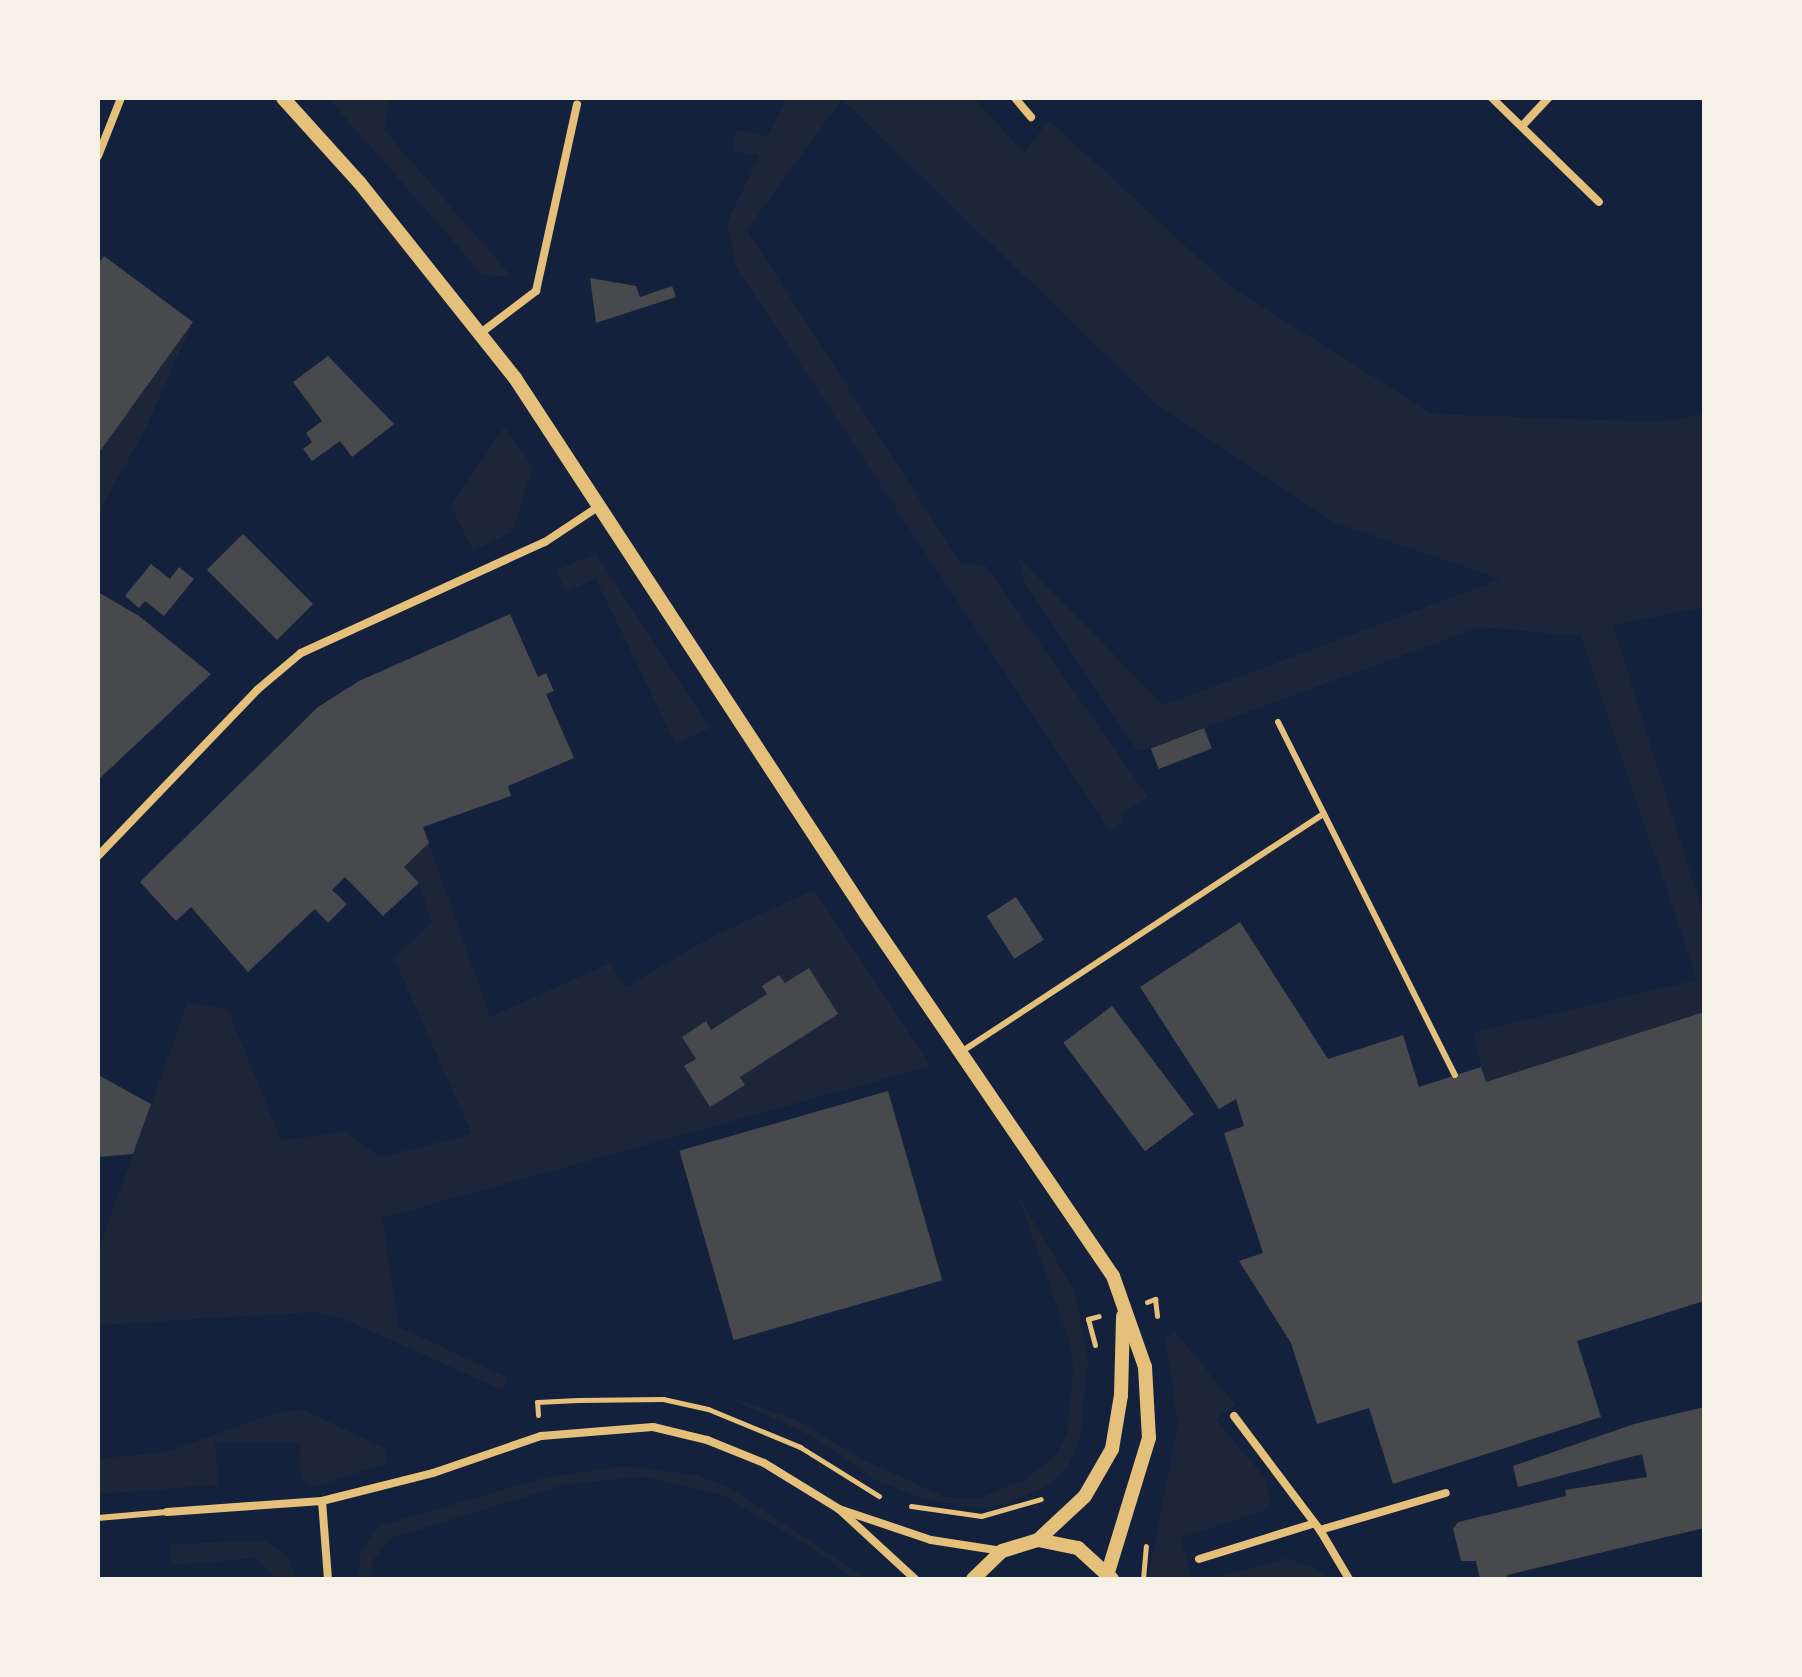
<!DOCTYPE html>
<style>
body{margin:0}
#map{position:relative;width:1802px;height:1677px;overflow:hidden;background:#14213d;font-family:Barlow,sans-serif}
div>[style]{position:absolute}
.green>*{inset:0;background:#1d2539}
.building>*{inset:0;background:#48494c;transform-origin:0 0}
.path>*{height:5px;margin:-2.5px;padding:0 2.5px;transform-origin:2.5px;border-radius:2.5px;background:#e5c07b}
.service>*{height:6px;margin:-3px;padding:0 3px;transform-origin:3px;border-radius:3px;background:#e5c07b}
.minor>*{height:8px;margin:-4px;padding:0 4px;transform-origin:4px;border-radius:4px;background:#e5c07b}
.tertiary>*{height:14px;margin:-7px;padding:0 7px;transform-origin:7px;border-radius:7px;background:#e5c07b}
span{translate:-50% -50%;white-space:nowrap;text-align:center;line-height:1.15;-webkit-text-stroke:7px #f6f1e7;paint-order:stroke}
.frame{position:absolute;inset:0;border:100px solid #f6f1e7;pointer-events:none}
</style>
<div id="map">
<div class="green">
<i style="clip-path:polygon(328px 98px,390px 98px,384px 130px,512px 277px,483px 275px)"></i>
<i style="clip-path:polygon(787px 98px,974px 98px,1024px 153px,1049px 120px,1228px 285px,1432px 414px,1659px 422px,1704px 414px,1704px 607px,1613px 625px,1704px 917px,1704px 1012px,1486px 1082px,1481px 1067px,1474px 1032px,1697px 980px,1581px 636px,1480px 627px,1138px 752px,1025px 583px,1019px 558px,1164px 705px,1501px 579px,1335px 523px,1156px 404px,842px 99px,747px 230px,961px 564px,985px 565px,1148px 797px,1121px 815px,1124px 821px,1110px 831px,736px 267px,727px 223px,759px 156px,732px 151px,736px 130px,768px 136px)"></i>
<i style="clip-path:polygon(193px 322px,145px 430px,98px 513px,98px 454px)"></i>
<i style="clip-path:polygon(504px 427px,533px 467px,512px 532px,473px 551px,451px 506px)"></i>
<i style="clip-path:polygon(596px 554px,710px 728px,675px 743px,596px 579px,566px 592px,556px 570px)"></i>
<i style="clip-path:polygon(429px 843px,490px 1017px,610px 963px,626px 987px,713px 936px,814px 890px,931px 1066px,382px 1218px,399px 1327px,508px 1378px,502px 1390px,342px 1318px,315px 1312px,98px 1325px,98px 1251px,188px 1002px,228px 1010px,281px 1140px,346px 1132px,380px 1157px,472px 1134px,394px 958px,432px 923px,419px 883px,404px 867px)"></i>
<i style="clip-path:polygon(1018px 1195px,1075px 1292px,1088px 1360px,1080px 1437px,1069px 1464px,1049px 1485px,1004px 1505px,981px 1508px,927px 1500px,877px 1481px,811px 1436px,728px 1397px,797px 1420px,864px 1460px,945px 1497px,979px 1498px,1027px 1479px,1057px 1453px,1067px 1434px,1073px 1370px,1071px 1346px)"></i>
<i style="clip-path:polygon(1175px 1331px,1235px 1405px,1216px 1419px,1267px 1481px,1270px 1502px,1266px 1510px,1180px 1538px,1193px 1579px,1148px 1579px,1178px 1423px,1165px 1339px)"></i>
<i style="clip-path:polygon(302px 1409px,384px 1448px,387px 1463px,310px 1488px,301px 1477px,299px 1442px,215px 1442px,218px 1485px,98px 1494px,98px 1458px,163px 1453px,270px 1415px)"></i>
<i style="clip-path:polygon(624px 1466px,697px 1475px,732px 1489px,868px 1579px,853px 1579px,814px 1549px,720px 1494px,644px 1477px,567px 1484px,392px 1538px,373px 1560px,371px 1579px,358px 1579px,361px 1550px,379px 1526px,547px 1477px)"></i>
<i style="clip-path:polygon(265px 1541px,288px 1556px,296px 1579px,278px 1579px,257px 1558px,172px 1565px,170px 1544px)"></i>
<i style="clip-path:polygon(1287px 1558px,1317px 1569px,1328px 1579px,1210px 1579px)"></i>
</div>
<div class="building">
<i style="clip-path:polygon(104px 256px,193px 322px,98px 454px,98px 264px)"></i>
<i style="clip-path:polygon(590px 278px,636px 286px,640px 297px,672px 286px,676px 297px,596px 323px)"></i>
<i style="clip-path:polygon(328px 356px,394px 424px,352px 457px,340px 441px,312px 461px,303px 449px,312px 442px,306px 433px,322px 421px,293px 382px)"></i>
<i style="left:243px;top:534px;width:99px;height:51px;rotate:45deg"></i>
<i style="clip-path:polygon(151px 564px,170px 579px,179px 567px,194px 579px,164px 616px,145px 601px,139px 608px,125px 596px)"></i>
<i style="clip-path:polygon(98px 592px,139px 616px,211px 674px,98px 780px)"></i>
<i style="clip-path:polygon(510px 614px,538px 677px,546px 673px,554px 691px,546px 694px,574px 758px,508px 786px,511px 796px,423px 827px,429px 843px,404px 867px,419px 883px,383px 916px,345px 877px,332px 890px,347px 904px,328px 923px,315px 909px,248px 972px,191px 907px,176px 921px,140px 882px,318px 707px,359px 681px)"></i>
<i style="left:1204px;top:728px;width:22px;height:57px;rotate:69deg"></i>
<i style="left:1016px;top:897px;width:51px;height:35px;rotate:57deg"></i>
<i style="clip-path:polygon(1240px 922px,1328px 1059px,1403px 1035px,1419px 1087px,1481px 1067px,1486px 1082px,1704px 1012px,1704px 1301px,1577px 1341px,1601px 1417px,1393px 1484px,1369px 1408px,1317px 1424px,1291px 1343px,1239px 1261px,1263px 1253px,1224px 1133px,1244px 1126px,1236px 1099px,1219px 1109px,1140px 987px)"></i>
<i style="clip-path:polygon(809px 968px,838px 1014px,740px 1077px,745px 1085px,710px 1107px,684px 1066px,696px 1059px,682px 1037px,706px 1021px,711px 1030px,767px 994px,762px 986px,779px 975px,785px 983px)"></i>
<i style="left:1112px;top:1006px;width:136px;height:61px;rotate:53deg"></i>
<i style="clip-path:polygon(98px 1075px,151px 1104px,133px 1154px,98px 1157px)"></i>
<i style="left:888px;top:1091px;width:197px;height:217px;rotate:74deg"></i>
<i style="clip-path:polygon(1704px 1407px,1704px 1528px,1507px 1575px,1508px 1579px,1480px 1579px,1476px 1561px,1461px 1561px,1453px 1529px,1458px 1522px,1566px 1496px,1565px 1490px,1647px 1477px,1642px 1454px,1518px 1487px,1513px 1466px,1634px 1424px)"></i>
</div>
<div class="path">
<i style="left:1147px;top:1302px;width:9px;rotate:-21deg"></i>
<i style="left:1155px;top:1299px;width:17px;rotate:83deg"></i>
<i style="left:1095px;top:1345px;width:27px;rotate:-105deg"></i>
<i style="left:1088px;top:1319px;width:11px;rotate:-15deg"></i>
<i style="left:538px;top:1415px;width:13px;rotate:-94deg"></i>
<i style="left:537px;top:1402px;width:41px;rotate:-2.8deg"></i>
<i style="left:578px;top:1400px;width:85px;rotate:-0.7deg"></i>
<i style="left:663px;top:1399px;width:46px;rotate:12.5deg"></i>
<i style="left:708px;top:1409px;width:100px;rotate:22.4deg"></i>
<i style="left:800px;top:1447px;width:93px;rotate:31.8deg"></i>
<i style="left:911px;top:1506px;width:71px;rotate:8.1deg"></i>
<i style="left:981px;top:1516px;width:62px;rotate:-15.8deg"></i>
<i style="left:1143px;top:1579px;width:33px;rotate:-85deg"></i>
</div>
<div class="service">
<i style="left:1278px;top:722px;width:395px;rotate:63.4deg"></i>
<i style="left:961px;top:1052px;width:434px;rotate:-33.3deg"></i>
<i style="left:98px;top:1518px;width:69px;rotate:-5deg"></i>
</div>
<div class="minor">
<i style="left:1015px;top:98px;width:25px;rotate:50deg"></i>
<i style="left:1492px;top:98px;width:149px;rotate:44.2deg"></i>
<i style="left:1523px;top:125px;width:37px;rotate:-47deg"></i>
<i style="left:98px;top:156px;width:62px;rotate:-68.4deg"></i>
<i style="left:482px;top:332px;width:68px;rotate:-37.2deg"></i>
<i style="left:536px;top:291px;width:191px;rotate:-77.6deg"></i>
<i style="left:98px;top:856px;width:230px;rotate:-46.2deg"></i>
<i style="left:257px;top:690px;width:57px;rotate:-40.1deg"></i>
<i style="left:301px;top:653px;width:268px;rotate:-24.5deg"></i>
<i style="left:545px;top:542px;width:67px;rotate:-33.5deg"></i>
<i style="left:1234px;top:1416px;width:143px;rotate:53deg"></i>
<i style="left:1320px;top:1530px;width:57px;rotate:59.4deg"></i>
<i style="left:322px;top:1501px;width:78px;rotate:85.6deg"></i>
<i style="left:167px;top:1512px;width:155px;rotate:-4.1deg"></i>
<i style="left:322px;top:1501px;width:114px;rotate:-14.2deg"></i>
<i style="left:433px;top:1473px;width:114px;rotate:-18.9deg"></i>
<i style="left:541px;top:1436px;width:112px;rotate:-4.6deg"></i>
<i style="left:653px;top:1427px;width:56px;rotate:13.5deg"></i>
<i style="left:707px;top:1440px;width:61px;rotate:22deg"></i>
<i style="left:764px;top:1463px;width:88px;rotate:31.5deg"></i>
<i style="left:1320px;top:1530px;width:131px;rotate:-16.4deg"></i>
<i style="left:1199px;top:1559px;width:121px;rotate:-17.2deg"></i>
<i style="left:915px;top:1579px;width:103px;rotate:-137.4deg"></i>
<i style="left:839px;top:1509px;width:97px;rotate:18.6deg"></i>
<i style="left:931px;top:1540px;width:72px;rotate:8.8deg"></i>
</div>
<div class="tertiary">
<i style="left:283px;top:98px;width:113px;rotate:47.9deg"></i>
<i style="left:359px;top:182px;width:251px;rotate:51.5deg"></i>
<i style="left:515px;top:378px;width:641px;rotate:56.78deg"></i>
<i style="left:866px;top:914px;width:438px;rotate:55.7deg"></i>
<i style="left:1113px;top:1276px;width:96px;rotate:70.6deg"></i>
<i style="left:1145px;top:1367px;width:71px;rotate:86.8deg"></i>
<i style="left:1149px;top:1438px;width:140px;rotate:107deg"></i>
<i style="left:1038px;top:1540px;width:64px;rotate:-43.1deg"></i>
<i style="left:1085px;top:1496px;width:54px;rotate:-60.1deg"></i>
<i style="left:1112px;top:1449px;width:55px;rotate:-80.5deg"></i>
<i style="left:1121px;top:1395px;width:79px;rotate:-88.5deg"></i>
<i style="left:973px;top:1579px;width:40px;rotate:-44deg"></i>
<i style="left:1002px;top:1551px;width:38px;rotate:-17deg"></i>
<i style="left:1038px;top:1540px;width:41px;rotate:11.3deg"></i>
<i style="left:1078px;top:1548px;width:46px;rotate:42.4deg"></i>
</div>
<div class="frame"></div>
</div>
